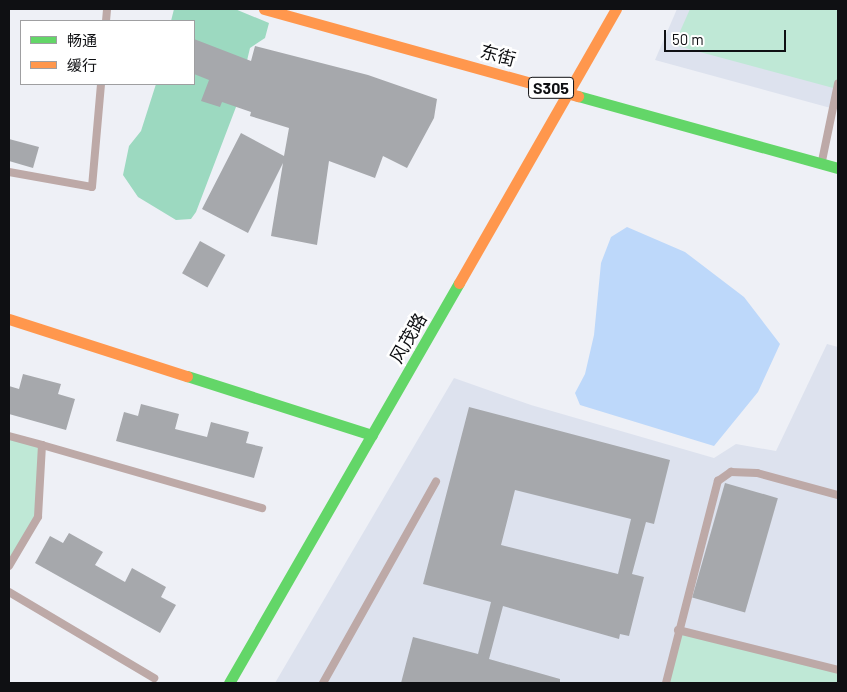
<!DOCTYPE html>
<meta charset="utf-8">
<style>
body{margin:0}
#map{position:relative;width:847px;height:692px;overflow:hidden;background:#eef0f6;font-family:Barlow,"Noto Sans SC",sans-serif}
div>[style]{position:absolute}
.built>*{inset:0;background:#dde2ee}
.green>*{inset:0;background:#bfe8d6}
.forest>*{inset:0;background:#9cd9c0}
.water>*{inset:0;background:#bdd8fa}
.building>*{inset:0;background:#a6a8ac;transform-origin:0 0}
.lane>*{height:8px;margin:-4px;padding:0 4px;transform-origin:4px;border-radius:4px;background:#bda9a7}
.fast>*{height:11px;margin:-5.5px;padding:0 5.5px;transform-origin:5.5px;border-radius:5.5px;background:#63d668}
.slow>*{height:11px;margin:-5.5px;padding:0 5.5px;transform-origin:5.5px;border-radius:5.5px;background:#ff974d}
span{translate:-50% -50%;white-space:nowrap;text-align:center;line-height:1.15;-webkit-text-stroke:5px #fff;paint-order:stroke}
.shield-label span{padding:1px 4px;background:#fff;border:1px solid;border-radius:4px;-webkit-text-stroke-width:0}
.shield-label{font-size:16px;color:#0f1013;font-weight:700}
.street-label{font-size:18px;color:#0f1013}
.frame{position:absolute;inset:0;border:10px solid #0f1013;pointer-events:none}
.legend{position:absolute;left:20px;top:20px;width:175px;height:65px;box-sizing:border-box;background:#fff;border:1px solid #9f9fa1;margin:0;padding:6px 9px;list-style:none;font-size:15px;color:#0f1013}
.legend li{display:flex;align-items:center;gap:10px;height:25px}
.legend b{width:25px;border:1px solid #9f9fa1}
.scale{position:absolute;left:664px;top:30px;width:122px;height:22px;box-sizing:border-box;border:2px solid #0f1013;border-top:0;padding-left:6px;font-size:15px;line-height:18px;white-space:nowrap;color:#0f1013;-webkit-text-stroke:4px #fff;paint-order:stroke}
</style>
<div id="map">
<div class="built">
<i style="clip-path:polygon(677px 9px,838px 9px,838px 110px,655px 60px)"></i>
<i style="clip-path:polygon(827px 344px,838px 347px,838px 683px,275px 683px,454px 378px,531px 405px,714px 458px,736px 444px,776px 451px)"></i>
</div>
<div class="green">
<i style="clip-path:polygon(690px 9px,838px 9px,837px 89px,674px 45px)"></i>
<i style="clip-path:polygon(9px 436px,42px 445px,38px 517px,9px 566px)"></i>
<i style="clip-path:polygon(678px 630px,838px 670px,838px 683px,666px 683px)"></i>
</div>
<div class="forest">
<i style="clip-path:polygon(174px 9px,235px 9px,269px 23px,265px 38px,250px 48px,236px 107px,196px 212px,191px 219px,176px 220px,138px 197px,123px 175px,129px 146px,141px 131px,156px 84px,194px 84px,194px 21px,171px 21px)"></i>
</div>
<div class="water">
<i style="clip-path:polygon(627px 227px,685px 252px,744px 297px,780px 344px,758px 392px,714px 446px,580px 405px,575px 393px,585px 374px,594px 335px,601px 263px,611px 237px)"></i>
</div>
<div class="building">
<i style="clip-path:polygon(194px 39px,251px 61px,255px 46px,368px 75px,437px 99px,434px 118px,407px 168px,383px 156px,375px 178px,329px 161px,317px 245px,271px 236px,283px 163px,248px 233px,202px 209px,241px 133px,284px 156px,289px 128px,250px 116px,251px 112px,222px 102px,220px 107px,201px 101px,209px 80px,194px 74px)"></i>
<i style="clip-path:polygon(9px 139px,39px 147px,33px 168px,9px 161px)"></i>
<i style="left:200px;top:241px;width:29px;height:37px;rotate:29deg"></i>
<i style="clip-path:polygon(23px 374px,61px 384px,58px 394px,75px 399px,66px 430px,9px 414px,9px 386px,19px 389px)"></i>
<i style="clip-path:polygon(141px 404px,179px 414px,175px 429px,207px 437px,211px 422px,249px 432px,246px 443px,263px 447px,254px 478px,116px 441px,124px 412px,138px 416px)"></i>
<i style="clip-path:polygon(evenodd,469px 407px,670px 460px,654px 524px,646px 522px,632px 574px,644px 577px,629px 636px,620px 634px,619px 639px,503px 606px,489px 659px,560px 679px,560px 683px,401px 683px,413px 637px,478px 654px,491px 602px,423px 584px,469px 407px,515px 490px,631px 519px,618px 574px,501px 545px,515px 490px)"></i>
<i style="left:725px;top:483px;width:55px;height:119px;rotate:16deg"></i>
<i style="clip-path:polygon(69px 533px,103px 552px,95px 565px,125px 582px,132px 568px,166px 587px,161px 597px,176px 605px,160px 633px,35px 563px,50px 536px,63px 543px)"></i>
</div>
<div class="lane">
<i style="left:106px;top:21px;width:12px;rotate:-85deg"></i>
<i style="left:822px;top:161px;width:79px;rotate:-78.3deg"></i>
<i style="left:9px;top:172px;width:84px;rotate:10.2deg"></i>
<i style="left:92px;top:187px;width:103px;rotate:-85deg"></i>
<i style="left:9px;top:436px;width:34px;rotate:15deg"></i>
<i style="left:42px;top:445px;width:72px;rotate:93.2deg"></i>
<i style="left:38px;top:517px;width:57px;rotate:120.6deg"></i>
<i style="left:42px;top:445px;width:229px;rotate:16deg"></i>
<i style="left:9px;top:592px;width:169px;rotate:30.7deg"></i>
<i style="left:678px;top:630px;width:165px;rotate:14deg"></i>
<i style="left:323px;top:683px;width:231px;rotate:-60.7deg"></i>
<i style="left:666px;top:683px;width:209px;rotate:-75.6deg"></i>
<i style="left:718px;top:481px;width:16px;rotate:-35deg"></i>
<i style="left:731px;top:472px;width:26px;rotate:2deg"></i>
<i style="left:757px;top:473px;width:84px;rotate:15.2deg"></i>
</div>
<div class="fast">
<i style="left:578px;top:96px;width:270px;rotate:15.5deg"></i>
<i style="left:187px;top:376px;width:194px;rotate:17.7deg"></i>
<i style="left:229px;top:683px;width:461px;rotate:-60.1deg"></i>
</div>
<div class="slow">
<i style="left:264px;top:9px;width:326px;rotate:15.5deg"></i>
<i style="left:459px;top:283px;width:316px;rotate:-60.2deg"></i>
<i style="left:9px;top:319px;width:187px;rotate:17.8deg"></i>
</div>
<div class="shield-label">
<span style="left:551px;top:88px">S305</span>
</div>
<div class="street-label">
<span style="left:498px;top:55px;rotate:15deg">东街</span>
<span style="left:408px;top:338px;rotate:-60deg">风茂路</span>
</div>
<div class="frame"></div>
<ul class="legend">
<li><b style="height:6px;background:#63d668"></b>畅通</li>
<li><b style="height:6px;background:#ff974d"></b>缓行</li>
</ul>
<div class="scale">50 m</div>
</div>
